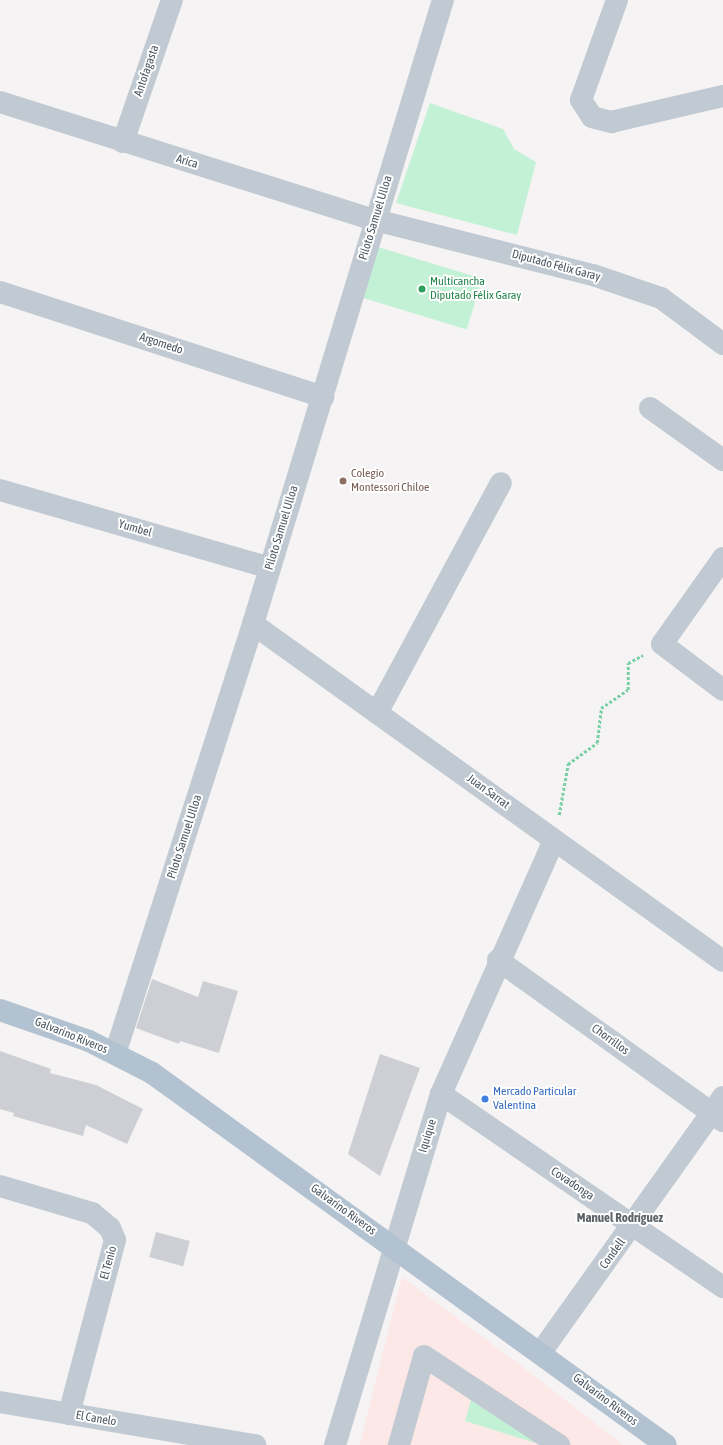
<!DOCTYPE html>
<meta charset="utf-8">
<style>
body{margin:0}
#map{position:relative;width:723px;height:1445px;overflow:hidden;background:#f5f3f3;font-family:"Asap Condensed",sans-serif}
div>[style]{position:absolute}
.medical>*{inset:0;background:#fce8e6}
.green>*{inset:0;background:#c3f1d5;transform-origin:0 0}
.building>*{inset:0;background:#cdcfd5;transform-origin:0 0}
.path>*{height:2.5px;margin-top:-1.25px;transform-origin:0;background:repeating-linear-gradient(90deg,#7ad0a6 0 3px,transparent 0 5px)}
.minor>*{height:22px;margin:-11px;padding:0 11px;transform-origin:11px;border-radius:11px;background:#c1cad2}
.major>*{height:22px;margin:-11px;padding:0 11px;transform-origin:11px;border-radius:11px;background:#b3c2d1}
.dots>*{width:11px;height:11px;translate:-50% -50%;box-sizing:border-box;border:2px solid #fff;border-radius:50%}
span{translate:-50% -50%;white-space:nowrap;text-align:center;line-height:1.15;-webkit-text-stroke:4px #fff;paint-order:stroke}
.street-label{font-size:12px;color:#4a5661}
.leisure-label{font-size:12px;color:#27864d}
.left{translate:0 -50%;text-align:left}
.education-label{font-size:12px;color:#785e54}
.shop-label{font-size:12px;color:#366cbe}
.neighbourhood-label{font-size:13px;color:#5f6368;font-weight:700}
</style>
<div id="map">
<div class="medical">
<i style="clip-path:polygon(402px 1277px,528px 1371px,623px 1445px,360px 1445px)"></i>
</div>
<div class="green">
<i style="clip-path:polygon(430px 103px,503px 129px,514px 149px,536px 162px,517px 235px,396px 203px)"></i>
<i style="left:378px;top:247px;width:109px;height:53px;rotate:17deg"></i>
<i style="clip-path:polygon(474px 1389px,542px 1445px,465px 1421px)"></i>
</div>
<div class="building">
<i style="clip-path:polygon(152px 979px,198px 997px,203px 981px,238px 991px,219px 1053px,180px 1041px,179px 1044px,136px 1028px)"></i>
<i style="clip-path:polygon(0 1051px,51px 1069px,50px 1073px,96px 1085px,143px 1109px,127px 1144px,86px 1125px,83px 1136px,13px 1116px,14px 1113px,0 1109px)"></i>
<i style="clip-path:polygon(380px 1054px,420px 1068px,380px 1176px,348px 1154px)"></i>
<i style="left:156px;top:1232px;width:35px;height:26px;rotate:15deg"></i>
</div>
<div class="path">
<i style="left:559px;top:815px;width:52px;rotate:-80deg"></i>
<i style="left:568px;top:764px;width:36px;rotate:-36deg"></i>
<i style="left:597px;top:743px;width:35px;rotate:-83deg"></i>
<i style="left:601px;top:708px;width:32px;rotate:-34deg"></i>
<i style="left:628px;top:690px;width:27px;rotate:-90deg"></i>
<i style="left:628px;top:663px;width:17px;rotate:-28deg"></i>
</div>
<div class="minor">
<i style="left:617px;top:0;width:106px;rotate:109.8deg"></i>
<i style="left:581px;top:100px;width:20px;rotate:57deg"></i>
<i style="left:592px;top:117px;width:20px;rotate:15deg"></i>
<i style="left:611px;top:122px;width:115px;rotate:-13.1deg"></i>
<i style="left:0;top:102px;width:393px;rotate:17.5deg"></i>
<i style="left:375px;top:220px;width:225px;rotate:14.2deg"></i>
<i style="left:593px;top:275px;width:72px;rotate:18.7deg"></i>
<i style="left:661px;top:298px;width:77px;rotate:36.6deg"></i>
<i style="left:123px;top:142px;width:150px;rotate:-71deg"></i>
<i style="left:0;top:292px;width:340px;rotate:18deg"></i>
<i style="left:650px;top:408px;width:90px;rotate:35.5deg"></i>
<i style="left:0;top:490px;width:281px;rotate:16.1deg"></i>
<i style="left:723px;top:558px;width:105px;rotate:125.3deg"></i>
<i style="left:662px;top:644px;width:76px;rotate:37deg"></i>
<i style="left:253px;top:624px;width:578px;rotate:35.64deg"></i>
<i style="left:377px;top:713px;width:261px;rotate:-61.7deg"></i>
<i style="left:498px;top:960px;width:277px;rotate:35.6deg"></i>
<i style="left:115px;top:1054px;width:452px;rotate:-72.2deg"></i>
<i style="left:253px;top:624px;width:652px;rotate:-73.07deg"></i>
<i style="left:441px;top:1094px;width:342px;rotate:34.4deg"></i>
<i style="left:0;top:1186px;width:96px;rotate:16.4deg"></i>
<i style="left:92px;top:1213px;width:23px;rotate:40deg"></i>
<i style="left:110px;top:1228px;width:13px;rotate:67deg"></i>
<i style="left:115px;top:1240px;width:180px;rotate:104.8deg"></i>
<i style="left:541px;top:1352px;width:313px;rotate:-54.5deg"></i>
<i style="left:0;top:1402px;width:259px;rotate:9.6deg"></i>
<i style="left:335px;top:1445px;width:367px;rotate:-73.2deg"></i>
<i style="left:441px;top:1094px;width:278px;rotate:-66deg"></i>
<i style="left:399px;top:1445px;width:92px;rotate:-74.3deg"></i>
<i style="left:424px;top:1356px;width:162px;rotate:33.4deg"></i>
</div>
<div class="major">
<i style="left:0;top:1010px;width:94px;rotate:19.2deg"></i>
<i style="left:89px;top:1041px;width:71px;rotate:26.9deg"></i>
<i style="left:152px;top:1073px;width:634px;rotate:35.89deg"></i>
</div>
<div class="dots">
<i style="left:422px;top:289px;background:#2e9e5b"></i>
<i style="left:343px;top:481px;background:#8d6e63"></i>
<i style="left:485px;top:1099px;background:#3f7fe0"></i>
</div>
<div class="street-label">
<span style="left:147px;top:71px;rotate:-71deg">Antofagasta</span>
<span style="left:187px;top:162px;rotate:17deg">Arica</span>
<span style="left:376px;top:218px;rotate:-73deg">Piloto Samuel Ulloa</span>
<span style="left:556px;top:266px;rotate:15deg">Diputado Félix Garay</span>
<span style="left:161px;top:344px;rotate:18deg">Argomedo</span>
<span style="left:282px;top:528px;rotate:-73deg">Piloto Samuel Ulloa</span>
<span style="left:135px;top:529px;rotate:16deg">Yumbel</span>
<span style="left:488px;top:792px;rotate:36deg">Juan Sarrat</span>
<span style="left:185px;top:837px;rotate:-72deg">Piloto Samuel Ulloa</span>
<span style="left:71px;top:1036px;rotate:22deg">Galvarino Riveros</span>
<span style="left:610px;top:1040px;rotate:36deg">Chorrillos</span>
<span style="left:428px;top:1136px;rotate:-73deg">Iquique</span>
<span style="left:572px;top:1184px;rotate:34deg">Covadonga</span>
<span style="left:343px;top:1210px;rotate:36deg">Galvarino Riveros</span>
<span style="left:613px;top:1254px;rotate:-54deg">Condell</span>
<span style="left:109px;top:1263px;rotate:-75deg">El Tenío</span>
<span style="left:605px;top:1400px;rotate:37deg">Galvarino Riveros</span>
<span style="left:96px;top:1419px;rotate:10deg">El Canelo</span>
</div>
<div class="leisure-label">
<span class="left" style="left:430px;top:289px">Multicancha<br>Diputado Félix Garay</span>
</div>
<div class="education-label">
<span class="left" style="left:351px;top:481px">Colegio<br>Montessori Chiloe</span>
</div>
<div class="shop-label">
<span class="left" style="left:493px;top:1099px">Mercado Particular<br>Valentina</span>
</div>
<div class="neighbourhood-label">
<span style="left:620px;top:1218px">Manuel Rodríguez</span>
</div>
</div>
